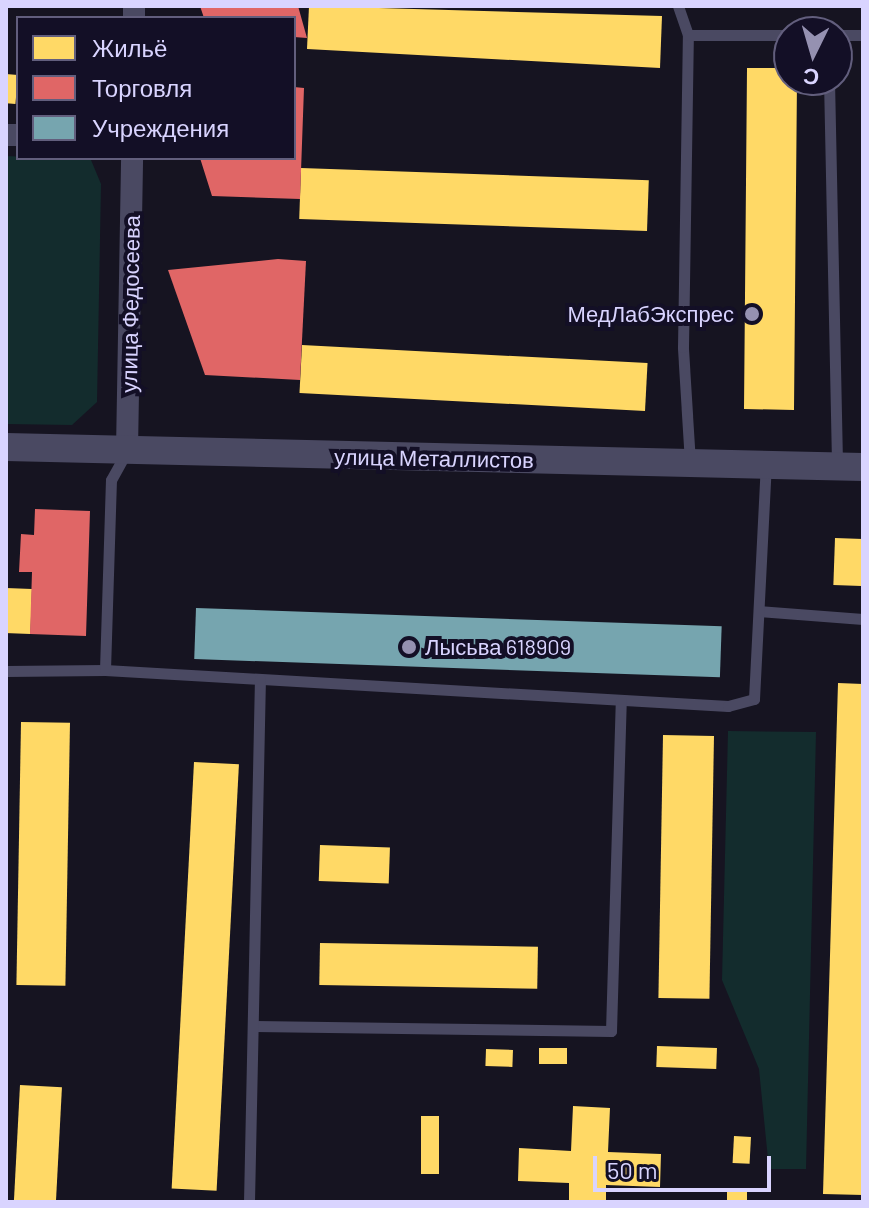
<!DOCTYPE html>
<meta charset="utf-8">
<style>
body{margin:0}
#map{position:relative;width:869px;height:1208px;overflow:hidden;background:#161421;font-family:Barlow,sans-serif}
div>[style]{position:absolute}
.green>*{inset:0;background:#132c2d}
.homes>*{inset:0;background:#ffd966;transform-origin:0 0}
.shops>*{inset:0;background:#e06666}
.public>*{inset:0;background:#76a5af;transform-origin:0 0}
.service>*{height:11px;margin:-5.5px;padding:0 5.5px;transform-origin:5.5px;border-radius:5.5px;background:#4a4962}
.minor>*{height:22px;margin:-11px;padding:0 11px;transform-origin:11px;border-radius:11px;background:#4a4962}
.tertiary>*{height:28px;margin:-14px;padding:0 14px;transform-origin:14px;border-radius:14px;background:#4a4962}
.dots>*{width:22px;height:22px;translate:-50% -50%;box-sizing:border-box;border:4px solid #130f26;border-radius:50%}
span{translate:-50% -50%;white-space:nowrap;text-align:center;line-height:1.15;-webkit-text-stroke:8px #130f26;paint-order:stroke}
.street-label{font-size:22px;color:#d9d4ff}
.poi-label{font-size:22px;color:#d9d4ff}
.right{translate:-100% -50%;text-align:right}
.left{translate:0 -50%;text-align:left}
.frame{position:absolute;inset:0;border:8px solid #d9d4ff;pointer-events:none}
.legend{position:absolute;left:16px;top:16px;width:280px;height:144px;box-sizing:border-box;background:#130f26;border:2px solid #625e7d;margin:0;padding:10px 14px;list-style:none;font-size:24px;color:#d9d4ff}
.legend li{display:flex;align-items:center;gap:16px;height:40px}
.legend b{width:40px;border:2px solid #625e7d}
.north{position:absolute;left:773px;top:16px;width:80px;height:80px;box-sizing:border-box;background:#130f26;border:2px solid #625e7d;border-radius:50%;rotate:185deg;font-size:22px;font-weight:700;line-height:32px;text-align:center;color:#d9d4ff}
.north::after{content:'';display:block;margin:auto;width:28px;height:36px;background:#9591b1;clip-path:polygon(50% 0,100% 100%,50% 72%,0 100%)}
.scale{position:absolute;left:593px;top:1156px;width:178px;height:36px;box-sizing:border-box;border:4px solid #d9d4ff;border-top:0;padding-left:10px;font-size:24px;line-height:28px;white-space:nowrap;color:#d9d4ff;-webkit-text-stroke:6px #130f26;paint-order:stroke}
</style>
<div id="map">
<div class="green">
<i style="clip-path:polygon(6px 156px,91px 160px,101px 184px,97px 402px,72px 425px,6px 424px)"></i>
<i style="clip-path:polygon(728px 731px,816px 732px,806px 1169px,769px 1169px,759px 1069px,722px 980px)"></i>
</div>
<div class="homes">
<i style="clip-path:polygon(309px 6px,662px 16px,660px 68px,307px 49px)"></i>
<i style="clip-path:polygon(747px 68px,789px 68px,789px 80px,797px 80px,794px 410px,744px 409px)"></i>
<i style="left:6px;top:74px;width:12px;height:29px;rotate:5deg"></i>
<i style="left:301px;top:168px;width:348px;height:51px;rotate:2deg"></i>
<i style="left:302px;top:345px;width:346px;height:48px;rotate:3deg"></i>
<i style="left:835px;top:538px;width:28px;height:47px;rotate:2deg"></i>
<i style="left:6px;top:588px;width:26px;height:45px;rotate:2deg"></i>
<i style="clip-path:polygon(838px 683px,863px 684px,863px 1195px,823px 1194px)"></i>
<i style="left:21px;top:722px;width:49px;height:263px;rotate:1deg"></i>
<i style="left:663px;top:735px;width:51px;height:263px;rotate:1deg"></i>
<i style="left:194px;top:762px;width:45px;height:427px;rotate:3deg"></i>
<i style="left:320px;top:845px;width:70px;height:36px;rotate:2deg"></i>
<i style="left:320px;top:943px;width:218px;height:42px;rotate:1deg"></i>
<i style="left:657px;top:1046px;width:60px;height:21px;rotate:2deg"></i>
<i style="left:539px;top:1048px;width:28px;height:16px"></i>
<i style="left:486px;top:1049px;width:27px;height:17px;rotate:2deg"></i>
<i style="left:20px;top:1085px;width:42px;height:117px;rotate:3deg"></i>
<i style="clip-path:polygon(573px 1106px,610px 1108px,608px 1152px,661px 1154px,660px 1187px,606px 1185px,606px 1202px,569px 1202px,569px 1183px,518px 1181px,519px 1148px,571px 1151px)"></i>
<i style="left:421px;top:1116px;width:18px;height:58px"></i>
<i style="left:734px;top:1136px;width:17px;height:27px;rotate:3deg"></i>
<i style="left:727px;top:1188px;width:20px;height:14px"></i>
</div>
<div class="shops">
<i style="clip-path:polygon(200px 6px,298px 6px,307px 38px,294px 37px,294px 18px,204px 18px)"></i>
<i style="clip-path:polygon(294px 87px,304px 88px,300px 199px,212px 196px,200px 158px,294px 158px)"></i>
<i style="clip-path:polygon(278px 259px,306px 261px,300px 380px,205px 375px,168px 270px)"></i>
<i style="clip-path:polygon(35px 509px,90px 511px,86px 636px,30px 634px,32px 572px,19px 572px,21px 534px,34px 535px)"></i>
</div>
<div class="public">
<i style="left:196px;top:608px;width:526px;height:51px;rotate:2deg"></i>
</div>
<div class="service">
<i style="left:678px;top:6px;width:31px;rotate:71deg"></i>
<i style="left:837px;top:35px;width:26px"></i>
<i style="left:829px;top:80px;width:386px;rotate:88.8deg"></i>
<i style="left:690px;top:463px;width:116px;rotate:-93.5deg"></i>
<i style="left:683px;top:347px;width:312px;rotate:-89.1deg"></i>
<i style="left:688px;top:35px;width:101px"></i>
<i style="left:759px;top:611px;width:104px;rotate:4.4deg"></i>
<i style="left:105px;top:670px;width:624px;rotate:3.31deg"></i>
<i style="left:728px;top:706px;width:27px;rotate:-15deg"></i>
<i style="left:754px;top:699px;width:233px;rotate:-87.1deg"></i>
<i style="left:6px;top:671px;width:99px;rotate:-0.6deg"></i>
<i style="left:105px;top:670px;width:190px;rotate:-88.2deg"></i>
<i style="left:111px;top:480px;width:33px;rotate:-61deg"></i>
<i style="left:255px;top:1026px;width:356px;rotate:0.8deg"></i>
<i style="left:611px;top:1031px;width:331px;rotate:-88.3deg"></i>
<i style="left:249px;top:1202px;width:523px;rotate:-88.8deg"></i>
</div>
<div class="minor">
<i style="left:134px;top:18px;width:12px;rotate:-90deg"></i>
<i style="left:6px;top:135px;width:12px"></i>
<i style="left:127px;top:450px;width:292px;rotate:-89deg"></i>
</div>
<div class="tertiary">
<i style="left:6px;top:447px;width:857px;rotate:1.34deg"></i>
</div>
<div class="dots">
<i style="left:752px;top:314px;background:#9591b1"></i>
<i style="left:409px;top:647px;background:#9591b1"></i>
</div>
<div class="street-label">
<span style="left:130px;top:304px;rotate:-89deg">улица Федосеева</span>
<span style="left:434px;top:458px;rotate:1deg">улица Металлистов</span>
</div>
<div class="poi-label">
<span class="right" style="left:734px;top:314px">МедЛабЭкспрес</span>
<span class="left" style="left:425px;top:647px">Лысьва 618909</span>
</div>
<div class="frame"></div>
<ul class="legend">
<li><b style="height:22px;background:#ffd966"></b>Жильё</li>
<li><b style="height:22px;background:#e06666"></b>Торговля</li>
<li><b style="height:22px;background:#76a5af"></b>Учреждения</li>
</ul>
<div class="north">С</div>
<div class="scale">50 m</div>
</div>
